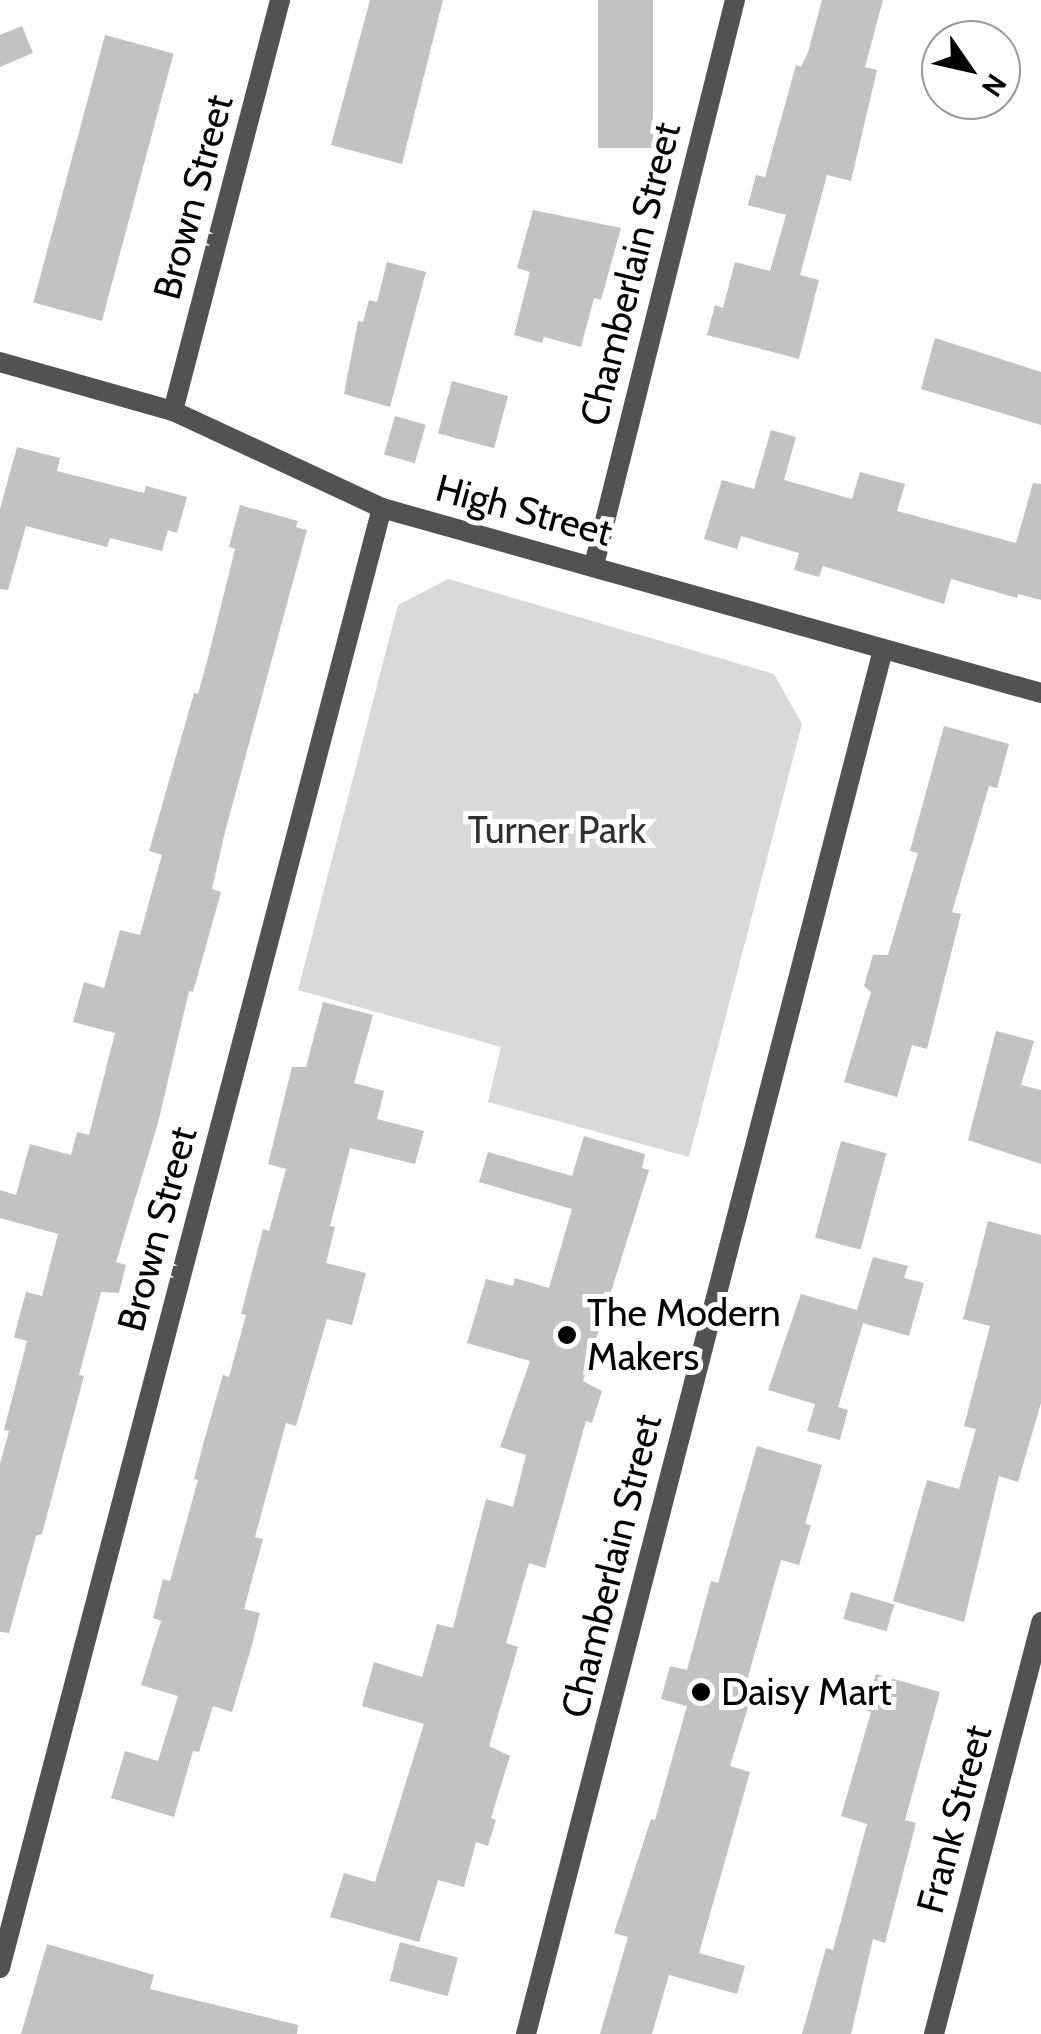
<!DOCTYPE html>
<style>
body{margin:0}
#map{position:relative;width:1041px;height:2034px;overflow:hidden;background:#fff;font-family:Cabin,sans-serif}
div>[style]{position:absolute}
.green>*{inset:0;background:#d9d9d9}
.building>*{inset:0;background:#c2c2c2;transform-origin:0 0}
.street>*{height:20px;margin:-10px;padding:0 10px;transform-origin:10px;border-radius:10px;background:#525252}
.dots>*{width:28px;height:28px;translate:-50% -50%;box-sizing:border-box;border:5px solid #fff;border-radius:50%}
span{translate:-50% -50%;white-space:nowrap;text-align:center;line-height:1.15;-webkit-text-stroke:10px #fff;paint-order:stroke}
.street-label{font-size:38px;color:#000}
.park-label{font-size:38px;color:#303030}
.poi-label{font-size:38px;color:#000}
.left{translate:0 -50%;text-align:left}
.north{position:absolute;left:921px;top:20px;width:100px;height:100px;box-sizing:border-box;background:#fff;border:2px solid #999;border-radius:50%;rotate:124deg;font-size:28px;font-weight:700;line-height:40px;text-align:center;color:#000}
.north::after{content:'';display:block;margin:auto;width:35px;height:45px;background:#000;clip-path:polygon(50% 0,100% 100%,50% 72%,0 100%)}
</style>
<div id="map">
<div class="green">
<i style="clip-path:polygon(448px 579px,774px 674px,802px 724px,689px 1157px,488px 1102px,501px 1047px,298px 990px,398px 605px)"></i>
</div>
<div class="building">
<i style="clip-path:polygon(370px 0,443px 0,402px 164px,331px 145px)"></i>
<i style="left:598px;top:0;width:55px;height:148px"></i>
<i style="clip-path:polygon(822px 0,883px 0,865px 67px,877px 70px,851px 181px,827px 175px,800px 275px,819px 280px,799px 359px,707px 335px,715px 305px,723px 308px,735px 262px,770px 271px,786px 215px,748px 205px,756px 175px,765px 177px,796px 65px,801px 67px,808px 52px)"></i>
<i style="clip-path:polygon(22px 26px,33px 53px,0 67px,0 35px)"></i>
<i style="left:105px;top:35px;width:71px;height:277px;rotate:15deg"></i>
<i style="clip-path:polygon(533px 210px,621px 228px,601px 300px,594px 298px,581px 347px,544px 337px,542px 343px,514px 335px,530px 272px,517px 268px)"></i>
<i style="clip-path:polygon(387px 262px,426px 272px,390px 407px,344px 394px,358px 321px,363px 322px,369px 300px,377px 302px)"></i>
<i style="clip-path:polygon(935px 338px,1041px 372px,1041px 425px,921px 389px)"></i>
<i style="left:452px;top:381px;width:58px;height:54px;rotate:15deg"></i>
<i style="left:395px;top:416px;width:32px;height:40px;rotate:16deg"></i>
<i style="clip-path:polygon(771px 430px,796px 437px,784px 480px,852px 499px,860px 472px,905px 484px,897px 511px,1016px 543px,1033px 483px,1041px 484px,1041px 600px,1018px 594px,1017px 598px,951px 579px,944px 604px,823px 566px,819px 577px,794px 570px,799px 553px,741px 536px,737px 549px,704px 539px,722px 480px,754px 489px)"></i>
<i style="clip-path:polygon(17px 447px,60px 458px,57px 471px,144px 493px,146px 486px,187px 497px,177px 533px,168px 530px,162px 551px,110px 538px,107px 547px,26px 526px,8px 590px,0 589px,0 509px)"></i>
<i style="clip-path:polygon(240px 505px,298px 521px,296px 527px,307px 530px,225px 832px,212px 889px,221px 892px,193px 992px,189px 991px,158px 1123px,116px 1262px,126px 1265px,119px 1293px,101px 1292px,79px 1375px,84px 1376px,42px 1534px,36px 1536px,9px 1633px,0 1632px,0 1464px,9px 1431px,4px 1430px,27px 1341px,14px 1337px,26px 1292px,42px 1296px,58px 1234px,0 1218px,0 1190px,16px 1195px,30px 1144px,71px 1155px,77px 1132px,89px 1135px,115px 1033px,73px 1022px,84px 982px,104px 988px,120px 930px,140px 935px,162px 855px,149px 851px,194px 693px,198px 694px,210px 650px,235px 549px,229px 547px)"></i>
<i style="clip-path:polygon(944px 726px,1009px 744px,997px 788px,989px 786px,952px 912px,961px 914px,927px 1049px,912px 1045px,897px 1097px,844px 1082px,871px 992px,864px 986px,873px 955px,888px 955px,918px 853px,910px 851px)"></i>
<i style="clip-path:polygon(323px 1002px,373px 1015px,354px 1083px,384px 1091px,377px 1119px,424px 1131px,415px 1164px,350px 1148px,330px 1226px,335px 1227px,326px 1263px,366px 1273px,352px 1325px,327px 1319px,296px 1426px,286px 1423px,255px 1537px,263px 1539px,244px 1609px,260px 1613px,252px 1645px,232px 1712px,213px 1706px,199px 1752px,193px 1751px,174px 1817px,111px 1798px,125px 1751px,158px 1761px,178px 1696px,141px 1685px,161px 1621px,153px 1618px,163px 1579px,170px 1581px,198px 1480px,194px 1479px,204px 1441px,223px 1375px,229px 1377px,246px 1315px,241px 1314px,263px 1229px,269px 1231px,286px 1169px,268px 1164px,292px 1067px,306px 1067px)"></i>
<i style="clip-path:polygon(996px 1031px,1034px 1041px,1021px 1085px,1041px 1090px,1041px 1164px,968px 1140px)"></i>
<i style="clip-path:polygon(584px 1136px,645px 1154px,642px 1168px,649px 1170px,583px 1381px,602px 1391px,592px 1423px,586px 1421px,545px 1568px,529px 1563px,506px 1643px,518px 1647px,489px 1746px,510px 1756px,491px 1818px,496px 1820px,488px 1846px,476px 1842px,464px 1887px,438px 1880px,419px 1942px,330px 1917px,344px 1873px,375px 1882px,424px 1724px,362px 1706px,374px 1662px,422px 1677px,437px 1624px,453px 1628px,486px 1499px,513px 1507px,526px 1455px,500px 1447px,530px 1361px,467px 1343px,486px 1279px,513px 1286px,515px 1278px,549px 1288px,572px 1209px,479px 1182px,488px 1152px,572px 1176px)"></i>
<i style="left:841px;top:1141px;width:47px;height:100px;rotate:15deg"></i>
<i style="clip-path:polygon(988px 1221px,1041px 1235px,1041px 1403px,1018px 1482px,999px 1476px,964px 1622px,893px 1601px,927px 1480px,959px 1489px,976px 1429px,964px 1426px,990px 1326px,963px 1319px)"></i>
<i style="clip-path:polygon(873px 1257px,908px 1266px,904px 1278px,924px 1283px,909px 1336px,863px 1323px,838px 1407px,848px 1410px,840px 1440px,807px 1431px,815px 1404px,768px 1390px,801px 1294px,857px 1310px)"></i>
<i style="clip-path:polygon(757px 1446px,822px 1465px,805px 1524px,811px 1525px,799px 1565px,781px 1560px,744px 1691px,752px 1694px,730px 1766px,750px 1772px,699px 1953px,745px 1966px,737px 1994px,669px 1975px,652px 2034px,600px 2034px,628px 1937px,614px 1933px,651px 1819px,655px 1820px,687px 1706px,661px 1699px,670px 1666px,687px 1670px,711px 1581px,718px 1583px)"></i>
<i style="left:851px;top:1592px;width:45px;height:28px;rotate:16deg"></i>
<i style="clip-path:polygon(876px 1674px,940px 1692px,905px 1820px,916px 1823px,885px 1943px,873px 1939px,851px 2034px,802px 2034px,826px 1948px,833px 1950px,867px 1824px,841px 1816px,871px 1712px,865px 1710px)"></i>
<i style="left:400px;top:1942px;width:60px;height:40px;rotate:15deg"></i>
<i style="clip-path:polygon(47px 1944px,154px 1975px,150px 1989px,298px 2025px,297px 2034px,21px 2034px)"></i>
</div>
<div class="street">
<i style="left:0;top:362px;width:180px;rotate:15.8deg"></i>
<i style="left:173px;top:411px;width:230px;rotate:24.9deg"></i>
<i style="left:382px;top:508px;width:684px;rotate:15.68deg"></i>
<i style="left:173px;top:411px;width:425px;rotate:-75.4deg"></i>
<i style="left:594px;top:565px;width:582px;rotate:-75.99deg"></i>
<i style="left:0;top:1968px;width:1509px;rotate:-75.34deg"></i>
<i style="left:526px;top:2034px;width:1429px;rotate:-75.54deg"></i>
<i style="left:934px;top:2034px;width:426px;rotate:-75.4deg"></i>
</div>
<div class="dots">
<i style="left:567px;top:1335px;background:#000"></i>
<i style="left:701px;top:1692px;background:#000"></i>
</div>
<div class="street-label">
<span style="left:193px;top:197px;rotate:-75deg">Brown Street</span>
<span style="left:630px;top:274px;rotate:-76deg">Chamberlain Street</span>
<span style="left:524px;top:510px;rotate:15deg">High Street</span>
<span style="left:157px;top:1229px;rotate:-75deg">Brown Street</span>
<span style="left:611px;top:1566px;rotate:-76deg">Chamberlain Street</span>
<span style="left:954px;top:1819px;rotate:-75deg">Frank Street</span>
</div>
<div class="park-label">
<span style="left:557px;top:830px">Turner Park</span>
</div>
<div class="poi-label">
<span class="left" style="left:587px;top:1335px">The Modern<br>Makers</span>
<span class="left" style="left:721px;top:1692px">Daisy Mart</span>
</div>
<div class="north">N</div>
</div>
